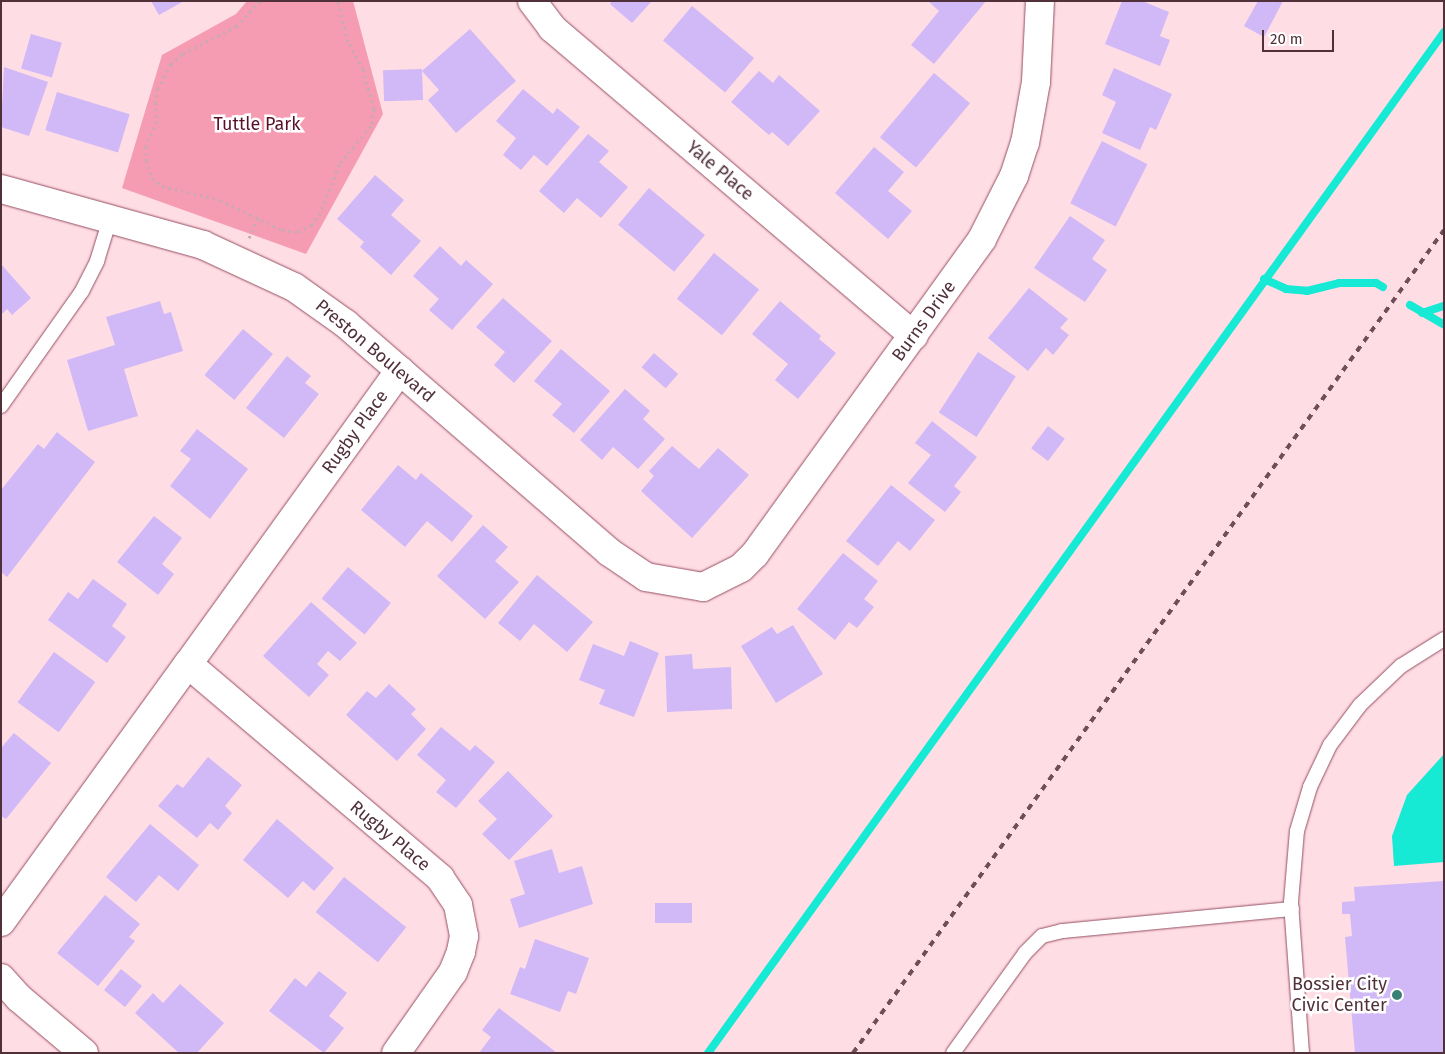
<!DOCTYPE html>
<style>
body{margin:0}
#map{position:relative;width:1445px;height:1054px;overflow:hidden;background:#ffdde5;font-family:"Fira Sans",sans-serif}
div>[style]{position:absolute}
.green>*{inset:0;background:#f59bb2}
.water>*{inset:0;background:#16e9d4}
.stream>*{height:8px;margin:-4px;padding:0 4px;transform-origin:4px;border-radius:4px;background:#16e9d4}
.building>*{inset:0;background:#d1b8f6;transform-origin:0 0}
.path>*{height:3px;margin-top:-1.5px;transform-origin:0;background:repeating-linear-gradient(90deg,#caa9b1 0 2.5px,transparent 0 6.5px)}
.roads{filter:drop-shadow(0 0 1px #954e62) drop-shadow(0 0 1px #954e62)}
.service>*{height:14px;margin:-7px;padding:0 7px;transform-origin:7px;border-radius:7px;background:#fff}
.minor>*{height:28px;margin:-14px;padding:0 14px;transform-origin:14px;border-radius:14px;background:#fff}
.rail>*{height:4px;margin-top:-2px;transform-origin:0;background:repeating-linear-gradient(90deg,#6f4e57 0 6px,transparent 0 12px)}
.dots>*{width:14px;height:14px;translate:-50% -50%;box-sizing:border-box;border:2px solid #fff;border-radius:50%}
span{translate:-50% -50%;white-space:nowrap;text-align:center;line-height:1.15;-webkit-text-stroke:5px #fff;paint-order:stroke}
.park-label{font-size:18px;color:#59102b}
.street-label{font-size:18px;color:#503039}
.poi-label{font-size:18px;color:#503039}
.right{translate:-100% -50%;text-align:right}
.frame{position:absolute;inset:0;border:2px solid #503039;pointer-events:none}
.scale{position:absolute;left:1262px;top:30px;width:72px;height:22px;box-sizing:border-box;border:2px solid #503039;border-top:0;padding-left:6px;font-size:15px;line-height:18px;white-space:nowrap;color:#503039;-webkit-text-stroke:4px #fff;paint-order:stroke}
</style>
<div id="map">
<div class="green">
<i style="clip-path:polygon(247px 1px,353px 1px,383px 114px,306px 254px,122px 188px,162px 55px,236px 14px)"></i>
</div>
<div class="water">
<i style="clip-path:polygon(1444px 754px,1444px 862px,1394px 866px,1392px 836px,1407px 795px)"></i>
</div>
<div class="stream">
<i style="left:1264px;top:279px;width:24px;rotate:24deg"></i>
<i style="left:1286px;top:289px;width:21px;rotate:5deg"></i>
<i style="left:1307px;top:291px;width:33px;rotate:-14deg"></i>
<i style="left:1339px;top:283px;width:37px"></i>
<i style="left:1376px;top:283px;width:8px;rotate:30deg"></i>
<i style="left:1410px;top:305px;width:39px;rotate:30deg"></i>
<i style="left:1422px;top:313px;width:23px;rotate:-18deg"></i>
<i style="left:708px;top:1053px;width:1259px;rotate:-54.21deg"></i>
</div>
<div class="building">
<i style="clip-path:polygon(151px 1px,184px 1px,159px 15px)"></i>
<i style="clip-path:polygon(612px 1px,652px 1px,632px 23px,610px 4px)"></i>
<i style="clip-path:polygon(928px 1px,986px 1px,934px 64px,911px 45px,939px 11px)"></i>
<i style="clip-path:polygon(1122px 1px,1142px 1px,1169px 12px,1160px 36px,1170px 40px,1160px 66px,1105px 44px)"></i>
<i style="clip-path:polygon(1258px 1px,1283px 1px,1264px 37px,1244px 26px)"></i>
<i style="left:692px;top:6px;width:81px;height:45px;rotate:40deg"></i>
<i style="clip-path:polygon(470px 29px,516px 81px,456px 133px,428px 100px,439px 90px,422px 71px)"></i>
<i style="left:31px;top:34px;width:32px;height:36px;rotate:16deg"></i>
<i style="clip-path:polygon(4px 67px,48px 82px,29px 136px,1px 127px)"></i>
<i style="clip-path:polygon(1114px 68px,1172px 94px,1156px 130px,1150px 127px,1140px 150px,1102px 133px,1116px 102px,1102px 95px)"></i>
<i style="left:422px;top:69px;width:31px;height:39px;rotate:88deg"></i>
<i style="clip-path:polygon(759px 71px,773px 83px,779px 75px,820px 111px,788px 146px,772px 132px,769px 135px,731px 102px)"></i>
<i style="left:934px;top:73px;width:47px;height:84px;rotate:40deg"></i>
<i style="clip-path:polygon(523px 89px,553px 114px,557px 108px,580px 127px,547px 166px,534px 155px,521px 170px,503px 155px,516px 138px,496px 121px)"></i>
<i style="left:57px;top:92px;width:76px;height:40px;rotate:17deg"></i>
<i style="clip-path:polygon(588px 134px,609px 151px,599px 162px,628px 187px,601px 218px,577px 198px,564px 213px,539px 191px)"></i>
<i style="left:1102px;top:141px;width:51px;height:70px;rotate:27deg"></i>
<i style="clip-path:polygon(874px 147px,904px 172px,888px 191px,912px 211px,888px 239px,835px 193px)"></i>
<i style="clip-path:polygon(375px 175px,404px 200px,391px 215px,421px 241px,391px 275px,360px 247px,364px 242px,337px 219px)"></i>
<i style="left:649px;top:188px;width:73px;height:48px;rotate:40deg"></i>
<i style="clip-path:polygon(1070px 216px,1105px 240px,1092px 259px,1107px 270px,1085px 302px,1034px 268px)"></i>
<i style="clip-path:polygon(440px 246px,461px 266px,466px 260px,493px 284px,452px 330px,429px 310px,439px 299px,413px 276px)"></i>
<i style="left:714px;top:253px;width:58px;height:59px;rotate:39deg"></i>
<i style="clip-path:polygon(1px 264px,31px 298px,12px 315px,7px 309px,1px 315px)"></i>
<i style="clip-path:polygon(1029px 288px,1068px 319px,1060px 328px,1069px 335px,1053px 355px,1046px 348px,1028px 371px,988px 338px)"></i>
<i style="clip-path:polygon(503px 298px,552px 341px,514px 383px,494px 365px,505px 352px,476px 327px)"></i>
<i style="clip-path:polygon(160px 301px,164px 314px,171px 312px,183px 351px,124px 369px,138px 416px,88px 431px,67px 360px,115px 345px,106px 317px)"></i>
<i style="clip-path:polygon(780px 301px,821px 336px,819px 339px,836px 353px,798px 399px,775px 380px,788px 364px,752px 334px)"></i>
<i style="left:243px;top:329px;width:39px;height:60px;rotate:40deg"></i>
<i style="clip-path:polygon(561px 349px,610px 391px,574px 433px,552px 415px,562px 404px,534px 381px)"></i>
<i style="left:978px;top:352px;width:45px;height:72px;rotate:33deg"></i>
<i style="left:654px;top:353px;width:32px;height:19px;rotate:41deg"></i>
<i style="clip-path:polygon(287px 356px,311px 376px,305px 383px,319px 394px,284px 438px,246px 408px)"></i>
<i style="clip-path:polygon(625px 389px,650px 411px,643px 419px,665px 439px,638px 469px,613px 447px,602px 460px,580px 440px)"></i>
<i style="clip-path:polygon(932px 421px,977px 457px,954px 486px,961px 492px,945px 512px,908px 483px,931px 455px,915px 443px)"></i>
<i style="left:1048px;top:426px;width:21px;height:28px;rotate:37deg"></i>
<i style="clip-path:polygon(197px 429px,248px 469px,210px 519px,170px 486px,191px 459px,180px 451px)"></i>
<i style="clip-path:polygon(57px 432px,95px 462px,7px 577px,1px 572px,1px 490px,38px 444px,44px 449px)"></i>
<i style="clip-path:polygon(672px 446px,699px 469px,718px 448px,749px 475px,692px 538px,641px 491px,654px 476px,649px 471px)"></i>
<i style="clip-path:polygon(398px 465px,416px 480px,421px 473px,473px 516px,452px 542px,427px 521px,405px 547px,361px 510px)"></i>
<i style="clip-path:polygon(891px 485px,935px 520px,910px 551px,898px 541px,878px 566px,846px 541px)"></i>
<i style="clip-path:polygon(154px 516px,182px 538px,162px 564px,174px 574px,158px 595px,117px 562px)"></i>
<i style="clip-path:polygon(483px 525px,508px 547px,495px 561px,519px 582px,485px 619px,437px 576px)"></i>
<i style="clip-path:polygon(843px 553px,878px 581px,864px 599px,874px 607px,857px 628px,849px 622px,835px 640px,797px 609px)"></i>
<i style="left:348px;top:567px;width:56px;height:41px;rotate:40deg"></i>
<i style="clip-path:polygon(537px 575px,593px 622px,567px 652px,534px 624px,520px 641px,498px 623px)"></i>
<i style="clip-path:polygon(93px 579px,127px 604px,112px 626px,126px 637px,107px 663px,48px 620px,68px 592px,78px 599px)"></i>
<i style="clip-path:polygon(311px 602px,357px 643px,340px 661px,328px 651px,317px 664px,329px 675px,309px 697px,263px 656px)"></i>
<i style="clip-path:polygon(793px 625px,823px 674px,776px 703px,741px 646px,772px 627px,777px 634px)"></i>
<i style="clip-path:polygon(630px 641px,659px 653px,634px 717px,599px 704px,605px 690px,579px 680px,593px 644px,624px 656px)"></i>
<i style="left:54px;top:652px;width:51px;height:62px;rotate:36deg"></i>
<i style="clip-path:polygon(692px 654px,693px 669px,731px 667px,732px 709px,667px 712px,665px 656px)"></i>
<i style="clip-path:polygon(389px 684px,416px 709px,411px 714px,426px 729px,397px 761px,346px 715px,367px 691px,376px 698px)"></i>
<i style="clip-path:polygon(441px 727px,470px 751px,475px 745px,495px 762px,456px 808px,436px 792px,446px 780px,417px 755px)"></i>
<i style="clip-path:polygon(14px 733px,51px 763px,6px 819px,1px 816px,1px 748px)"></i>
<i style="clip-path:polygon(208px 757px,242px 785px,225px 806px,232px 813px,218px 830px,210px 823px,197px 838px,158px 806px,177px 784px,183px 788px)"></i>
<i style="clip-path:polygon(508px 771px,553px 816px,509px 860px,482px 834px,497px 819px,478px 801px)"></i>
<i style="clip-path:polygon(277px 819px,334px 868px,314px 891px,303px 881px,288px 898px,243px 860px)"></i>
<i style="clip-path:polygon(150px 824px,199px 865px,178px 891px,159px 875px,136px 902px,106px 877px)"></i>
<i style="clip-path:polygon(552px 849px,559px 873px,582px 866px,593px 904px,519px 928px,510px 899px,525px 894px,514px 861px)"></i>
<i style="left:344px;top:877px;width:80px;height:45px;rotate:39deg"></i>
<i style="clip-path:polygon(1444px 881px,1444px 1053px,1355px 1053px,1345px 937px,1352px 936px,1350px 914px,1342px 914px,1342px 902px,1355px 901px,1354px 887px)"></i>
<i style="clip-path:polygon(105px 895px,140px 924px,129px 937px,135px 941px,98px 986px,57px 953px)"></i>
<i style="left:692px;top:903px;width:20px;height:37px;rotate:90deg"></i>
<i style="clip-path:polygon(535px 939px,589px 958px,576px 994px,568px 991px,560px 1012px,510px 994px,520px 967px,525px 969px)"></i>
<i style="left:121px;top:969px;width:27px;height:27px;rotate:39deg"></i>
<i style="clip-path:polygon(319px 971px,347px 993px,329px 1016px,344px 1028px,324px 1053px,269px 1011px,295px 978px,306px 987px)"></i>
<i style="clip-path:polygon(180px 984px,224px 1023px,197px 1053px,179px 1053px,135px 1013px,153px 993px,163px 1003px)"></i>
<i style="clip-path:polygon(499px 1008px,557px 1053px,479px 1053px,491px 1037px,482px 1030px)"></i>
</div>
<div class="path">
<i style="left:260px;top:1px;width:34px;rotate:133deg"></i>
<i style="left:237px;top:26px;width:62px;rotate:153deg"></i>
<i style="left:182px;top:54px;width:15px;rotate:138deg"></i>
<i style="left:171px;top:64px;width:27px;rotate:118deg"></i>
<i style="left:158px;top:88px;width:14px;rotate:102deg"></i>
<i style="left:155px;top:102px;width:19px;rotate:84deg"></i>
<i style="left:157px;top:121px;width:27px;rotate:114deg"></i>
<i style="left:146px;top:146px;width:14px;rotate:90deg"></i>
<i style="left:146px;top:160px;width:19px;rotate:72deg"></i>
<i style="left:152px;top:178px;width:13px;rotate:39deg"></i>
<i style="left:162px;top:186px;width:60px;rotate:13.6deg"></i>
<i style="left:220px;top:200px;width:69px;rotate:25.8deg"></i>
<i style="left:282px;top:230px;width:16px;rotate:7deg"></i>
<i style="left:298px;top:232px;width:15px;rotate:-28deg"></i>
<i style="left:311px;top:225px;width:13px;rotate:-51deg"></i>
<i style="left:319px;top:215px;width:56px;rotate:-68deg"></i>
<i style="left:340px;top:163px;width:50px;rotate:-50.6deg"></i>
<i style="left:372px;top:124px;width:15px;rotate:-82deg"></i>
<i style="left:374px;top:109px;width:41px;rotate:-105.4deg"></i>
<i style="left:363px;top:69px;width:31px;rotate:-119deg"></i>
<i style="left:348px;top:42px;width:42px;rotate:-103.7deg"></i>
<i style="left:249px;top:238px;width:24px;rotate:-66deg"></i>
</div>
<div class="roads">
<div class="service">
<i style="left:1px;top:406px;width:141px;rotate:-54.8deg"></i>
<i style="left:82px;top:291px;width:34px;rotate:-63deg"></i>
<i style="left:97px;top:261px;width:44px;rotate:-72.8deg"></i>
<i style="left:953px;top:1053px;width:123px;rotate:-54.2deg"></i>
<i style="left:1025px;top:953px;width:24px;rotate:-45deg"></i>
<i style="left:1042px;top:936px;width:21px;rotate:-14deg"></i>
<i style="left:1062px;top:931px;width:231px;rotate:-5.5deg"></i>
<i style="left:1302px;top:1053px;width:151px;rotate:-94.2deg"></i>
<i style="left:1291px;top:902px;width:71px;rotate:-85.2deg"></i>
<i style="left:1297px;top:831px;width:46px;rotate:-73.5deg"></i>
<i style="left:1310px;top:787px;width:47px;rotate:-64.5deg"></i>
<i style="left:1330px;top:745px;width:50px;rotate:-53.1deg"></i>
<i style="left:1360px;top:705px;width:57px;rotate:-43.6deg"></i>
<i style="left:1401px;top:666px;width:51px;rotate:-32.1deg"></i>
</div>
<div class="minor">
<i style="left:532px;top:1px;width:34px;rotate:53deg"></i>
<i style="left:552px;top:28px;width:475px;rotate:40.4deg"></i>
<i style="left:1px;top:189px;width:210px;rotate:15.5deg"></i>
<i style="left:203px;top:245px;width:100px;rotate:24.8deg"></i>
<i style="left:294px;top:287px;width:64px;rotate:35.4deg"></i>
<i style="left:346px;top:324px;width:348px;rotate:40.9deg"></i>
<i style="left:609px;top:552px;width:45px;rotate:34deg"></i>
<i style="left:646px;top:577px;width:58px;rotate:10deg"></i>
<i style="left:703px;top:587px;width:42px;rotate:-26.6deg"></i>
<i style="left:741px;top:568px;width:20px;rotate:-45deg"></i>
<i style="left:755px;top:554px;width:388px;rotate:-54.2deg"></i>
<i style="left:982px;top:239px;width:71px;rotate:-63.1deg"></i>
<i style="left:1014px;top:176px;width:35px;rotate:-72deg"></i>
<i style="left:1025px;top:143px;width:62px;rotate:-79.8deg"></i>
<i style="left:1036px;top:82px;width:81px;rotate:-87.2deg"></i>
<i style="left:188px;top:664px;width:362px;rotate:-54.2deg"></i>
<i style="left:1px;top:922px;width:319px;rotate:-54.1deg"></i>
<i style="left:188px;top:664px;width:331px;rotate:40.3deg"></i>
<i style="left:440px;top:878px;width:32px;rotate:56deg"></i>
<i style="left:458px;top:905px;width:32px;rotate:79deg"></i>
<i style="left:464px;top:936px;width:16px;rotate:101deg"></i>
<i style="left:461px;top:952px;width:22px;rotate:112deg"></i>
<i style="left:453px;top:972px;width:99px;rotate:125.1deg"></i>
<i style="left:1px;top:978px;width:27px;rotate:48deg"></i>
<i style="left:19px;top:998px;width:85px;rotate:40.2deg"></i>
</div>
</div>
<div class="rail">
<i style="left:853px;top:1053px;width:1013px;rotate:-54.32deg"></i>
</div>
<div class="dots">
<i style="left:1397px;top:995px;background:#3b8076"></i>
</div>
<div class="park-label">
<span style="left:257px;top:124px">Tuttle Park</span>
</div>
<div class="street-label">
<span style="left:720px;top:171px;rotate:40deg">Yale Place</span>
<span style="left:924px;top:321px;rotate:-54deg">Burns Drive</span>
<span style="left:375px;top:351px;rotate:40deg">Preston Boulevard</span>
<span style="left:355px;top:432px;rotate:-54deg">Rugby Place</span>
<span style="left:390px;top:836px;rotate:40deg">Rugby Place</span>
</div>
<div class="poi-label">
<span class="right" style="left:1387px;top:995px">Bossier City<br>Civic Center</span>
</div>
<div class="frame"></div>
<div class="scale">20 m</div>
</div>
